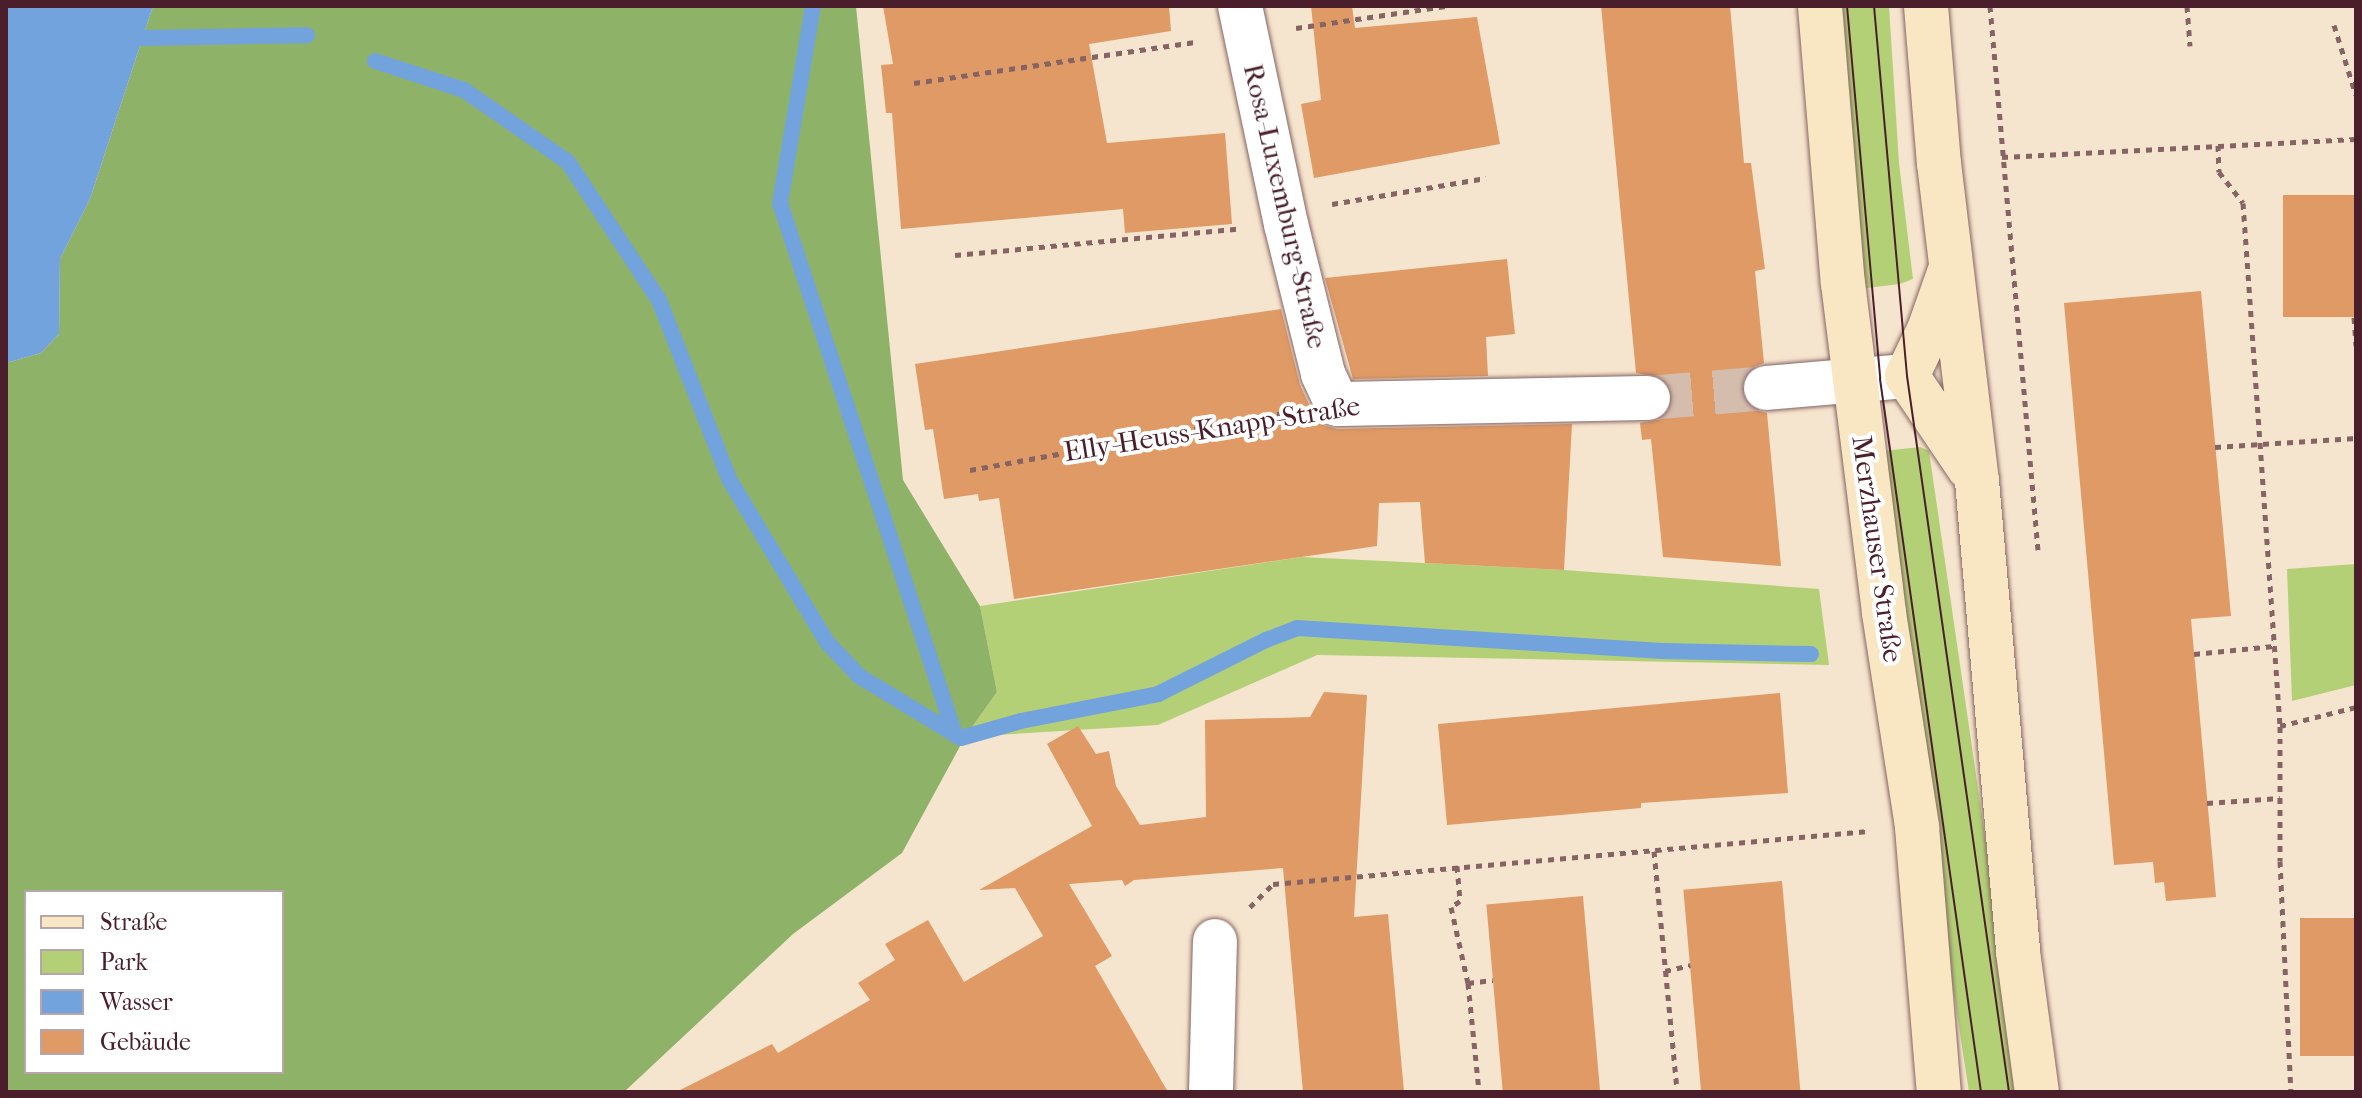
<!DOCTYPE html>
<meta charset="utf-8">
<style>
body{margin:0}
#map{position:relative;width:2362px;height:1098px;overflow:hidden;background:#f6e5ce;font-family:"IM FELL French Canon",serif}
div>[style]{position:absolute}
.green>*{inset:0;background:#b3d077}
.forest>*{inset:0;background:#8eb268}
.water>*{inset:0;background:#73a3dd}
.stream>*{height:16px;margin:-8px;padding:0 8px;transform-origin:8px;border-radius:8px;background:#73a3dd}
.building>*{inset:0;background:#e09a65;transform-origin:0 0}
.street-tunnel>*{height:44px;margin-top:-22px;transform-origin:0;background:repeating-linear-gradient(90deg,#d4bdad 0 44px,transparent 0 66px)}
.path>*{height:5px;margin-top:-2.5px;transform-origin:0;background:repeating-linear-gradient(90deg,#866464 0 6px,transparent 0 12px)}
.roads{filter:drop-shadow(0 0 2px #866464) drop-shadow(0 0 2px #866464)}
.street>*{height:44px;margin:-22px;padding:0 22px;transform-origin:22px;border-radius:22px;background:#fff}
.secondary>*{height:44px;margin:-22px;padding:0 22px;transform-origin:22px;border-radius:22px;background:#f9e7c3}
.tram>*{height:2px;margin:-1px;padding:0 1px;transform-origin:1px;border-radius:1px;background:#4a1f2b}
span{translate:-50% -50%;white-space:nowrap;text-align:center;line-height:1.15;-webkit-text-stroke:8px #fff;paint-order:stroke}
.street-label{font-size:28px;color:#4a1f2b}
.frame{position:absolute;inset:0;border:8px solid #4a1f2b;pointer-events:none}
.legend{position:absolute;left:24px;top:890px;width:260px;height:184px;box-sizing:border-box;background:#fff;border:2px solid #b7a5aa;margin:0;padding:10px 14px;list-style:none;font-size:24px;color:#4a1f2b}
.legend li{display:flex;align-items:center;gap:16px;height:40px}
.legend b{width:40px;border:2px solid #b7a5aa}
</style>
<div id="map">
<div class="green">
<i style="clip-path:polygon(1834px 6px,1889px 6px,1899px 163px,1913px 279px,1900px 284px,1859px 289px)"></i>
<i style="clip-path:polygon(1920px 447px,1929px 451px,2022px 1092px,1969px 1092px,1944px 929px,1883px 451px)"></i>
<i style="clip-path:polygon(1302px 557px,1564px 570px,1819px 589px,1829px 665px,1317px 655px,1158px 725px,965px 737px,997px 692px,980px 606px)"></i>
<i style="clip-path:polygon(2356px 564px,2356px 685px,2292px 701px,2287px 569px)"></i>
</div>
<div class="forest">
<i style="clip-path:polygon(evenodd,153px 6px,856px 6px,903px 480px,980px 606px,997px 692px,965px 737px,902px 853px,793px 934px,624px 1092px,6px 1092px,6px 363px,41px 353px,59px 334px,60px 259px,90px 199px,153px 6px,26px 892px,282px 892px,282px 1072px,26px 1072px,26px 892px)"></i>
</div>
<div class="water">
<i style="clip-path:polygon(6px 6px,153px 6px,90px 199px,60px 259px,59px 334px,41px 353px,6px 363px)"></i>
</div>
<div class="stream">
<i style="left:813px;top:6px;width:200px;rotate:99.5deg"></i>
<i style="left:780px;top:203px;width:560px;rotate:71.79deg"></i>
<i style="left:143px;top:38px;width:164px;rotate:-1deg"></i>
<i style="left:375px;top:61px;width:94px;rotate:18deg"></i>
<i style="left:464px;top:90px;width:126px;rotate:34.7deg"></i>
<i style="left:568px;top:162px;width:165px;rotate:56.6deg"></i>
<i style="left:659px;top:300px;width:192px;rotate:68.6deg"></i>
<i style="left:729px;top:479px;width:190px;rotate:59deg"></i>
<i style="left:827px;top:642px;width:47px;rotate:46.7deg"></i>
<i style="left:859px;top:676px;width:119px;rotate:31.3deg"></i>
<i style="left:961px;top:738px;width:62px;rotate:-15.8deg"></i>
<i style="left:1021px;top:721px;width:140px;rotate:-11.1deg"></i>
<i style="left:1158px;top:694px;width:121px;rotate:-26.6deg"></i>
<i style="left:1266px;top:640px;width:33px;rotate:-21deg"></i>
<i style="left:1297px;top:628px;width:366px;rotate:3.6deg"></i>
<i style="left:1662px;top:651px;width:149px;rotate:1.2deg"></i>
</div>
<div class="building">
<i style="clip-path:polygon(883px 6px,1169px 6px,1171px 31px,1089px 44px,1107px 143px,1225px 133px,1232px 224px,1125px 233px,1123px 209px,901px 229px,892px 113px,886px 113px,881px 65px,893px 64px)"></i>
<i style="clip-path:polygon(1311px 6px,1352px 6px,1355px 28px,1477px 17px,1500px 144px,1314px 178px,1301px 104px,1321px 100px)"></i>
<i style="clip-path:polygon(1601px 6px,1730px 6px,1744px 163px,1751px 163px,1765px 269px,1755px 271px,1764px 363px,1751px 368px,1744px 377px,1741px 389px,1746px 403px,1755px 410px,1767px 413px,1781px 566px,1663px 557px,1651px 439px,1642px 440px,1640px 423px,1662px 419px,1670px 409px,1673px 397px,1670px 386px,1661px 377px,1636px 373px)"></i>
<i style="left:2356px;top:195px;width:122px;height:73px;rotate:90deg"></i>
<i style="clip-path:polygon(1507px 259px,1515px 334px,1486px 337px,1488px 376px,1353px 379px,1325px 278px)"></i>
<i style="clip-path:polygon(2201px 291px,2231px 616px,2191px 619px,2216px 897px,2166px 901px,2164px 882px,2155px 883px,2153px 862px,2114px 865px,2064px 303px)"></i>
<i style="clip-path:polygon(1281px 309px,1300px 385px,1314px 415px,1325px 426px,1337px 429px,1572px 424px,1564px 570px,1425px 563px,1420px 502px,1379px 503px,1377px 546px,1014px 599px,999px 498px,979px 501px,978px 494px,944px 499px,933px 429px,925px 430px,915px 364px)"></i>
<i style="clip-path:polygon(1324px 692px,1367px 695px,1354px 917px,1388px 914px,1404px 1092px,1303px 1092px,1283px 868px,1134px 880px,1125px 886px,1122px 880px,1069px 884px,1112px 956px,1095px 966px,1168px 1092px,676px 1092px,772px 1044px,778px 1053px,870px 1000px,858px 983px,895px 960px,885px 944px,928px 920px,964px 982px,1043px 936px,1015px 888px,979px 890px,1092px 826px,1047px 744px,1078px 726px,1096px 754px,1109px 751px,1116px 786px,1140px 825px,1206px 817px,1205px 720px,1310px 717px)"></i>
<i style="clip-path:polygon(1780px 693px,1788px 793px,1641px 803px,1641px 808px,1447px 825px,1438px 724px)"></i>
<i style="left:1782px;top:881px;width:212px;height:99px;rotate:85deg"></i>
<i style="left:1583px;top:896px;width:197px;height:97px;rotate:85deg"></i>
<i style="left:2356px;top:918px;width:138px;height:56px;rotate:90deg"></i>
</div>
<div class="street-tunnel">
<i style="left:1648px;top:398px;width:118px;rotate:-4.8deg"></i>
</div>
<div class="path">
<i style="left:1990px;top:6px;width:546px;rotate:84.96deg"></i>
<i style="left:2187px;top:6px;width:40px;rotate:85.7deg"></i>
<i style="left:2334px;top:25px;width:73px;rotate:72.6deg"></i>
<i style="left:1296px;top:28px;width:151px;rotate:-8.4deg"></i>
<i style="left:914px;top:83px;width:284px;rotate:-8.3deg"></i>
<i style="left:2218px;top:145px;width:27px;rotate:88deg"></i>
<i style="left:2219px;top:172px;width:39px;rotate:52deg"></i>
<i style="left:2243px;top:203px;width:524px;rotate:85.95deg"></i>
<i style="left:2280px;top:726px;width:135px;rotate:90deg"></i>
<i style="left:2280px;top:861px;width:231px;rotate:87.3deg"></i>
<i style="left:2002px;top:157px;width:354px;rotate:-2.9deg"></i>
<i style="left:1332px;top:204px;width:156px;rotate:-9.6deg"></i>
<i style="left:955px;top:255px;width:283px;rotate:-5.3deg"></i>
<i style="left:2354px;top:317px;width:29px;rotate:86deg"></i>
<i style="left:2215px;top:447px;width:141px;rotate:-3.7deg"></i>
<i style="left:970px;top:470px;width:320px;rotate:-10.3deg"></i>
<i style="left:2194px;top:654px;width:80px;rotate:-5.7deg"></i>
<i style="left:2280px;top:726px;width:78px;rotate:-14deg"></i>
<i style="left:2207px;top:803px;width:73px;rotate:-3.9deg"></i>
<i style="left:1654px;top:851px;width:242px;rotate:84.5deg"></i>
<i style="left:1457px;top:866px;width:35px;rotate:85deg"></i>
<i style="left:1460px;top:901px;width:11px;rotate:146deg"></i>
<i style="left:1451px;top:907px;width:78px;rotate:77.4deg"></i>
<i style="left:1468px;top:983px;width:110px;rotate:84.2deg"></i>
<i style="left:1250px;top:907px;width:33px;rotate:-45deg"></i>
<i style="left:1273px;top:884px;width:598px;rotate:-5.08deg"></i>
<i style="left:1665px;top:971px;width:26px;rotate:-13deg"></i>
<i style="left:1468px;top:983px;width:25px;rotate:-7deg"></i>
</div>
<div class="roads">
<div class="street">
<i style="left:1240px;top:6px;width:223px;rotate:78.1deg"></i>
<i style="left:1286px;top:224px;width:154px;rotate:76.1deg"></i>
<i style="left:1323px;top:374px;width:33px;rotate:65deg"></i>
<i style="left:1337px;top:404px;width:311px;rotate:-1.1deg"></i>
<i style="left:1766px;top:388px;width:142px;rotate:-4.9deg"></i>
<i style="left:1211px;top:1092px;width:151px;rotate:-88.5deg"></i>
</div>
<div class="secondary">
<i style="left:1820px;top:6px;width:278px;rotate:85.3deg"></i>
<i style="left:1843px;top:283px;width:333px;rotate:82.9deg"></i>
<i style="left:1884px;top:613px;width:217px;rotate:81.2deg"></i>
<i style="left:1917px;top:827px;width:266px;rotate:85.3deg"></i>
<i style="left:1926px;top:6px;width:158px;rotate:85.3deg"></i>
<i style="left:1939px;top:163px;width:320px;rotate:83.2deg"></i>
<i style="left:1977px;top:481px;width:473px;rotate:85deg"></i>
<i style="left:2018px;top:952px;width:141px;rotate:82.3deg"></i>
<i style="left:1949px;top:273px;width:60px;rotate:109.3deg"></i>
<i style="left:1929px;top:330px;width:51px;rotate:115.6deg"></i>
<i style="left:1907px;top:376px;width:111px;rotate:56deg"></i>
</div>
</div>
<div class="tram">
<i style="left:1847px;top:6px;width:374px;rotate:84.9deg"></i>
<i style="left:1880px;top:379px;width:720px;rotate:81.94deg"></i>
<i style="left:1874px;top:6px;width:371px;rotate:84.9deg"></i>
<i style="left:1907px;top:376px;width:723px;rotate:81.89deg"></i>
</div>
<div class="street-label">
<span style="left:1285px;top:206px;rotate:77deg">Rosa-Luxemburg-Straße</span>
<span style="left:1212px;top:429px;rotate:-9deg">Elly-Heuss-Knapp-Straße</span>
<span style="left:1877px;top:549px;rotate:82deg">Merzhauser Straße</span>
</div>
<div class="frame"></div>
<ul class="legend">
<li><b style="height:10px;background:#f9e7c3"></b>Straße</li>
<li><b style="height:22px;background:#b3d077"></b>Park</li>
<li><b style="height:22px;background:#73a3dd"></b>Wasser</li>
<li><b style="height:22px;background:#e09a65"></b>Gebäude</li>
</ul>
</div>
